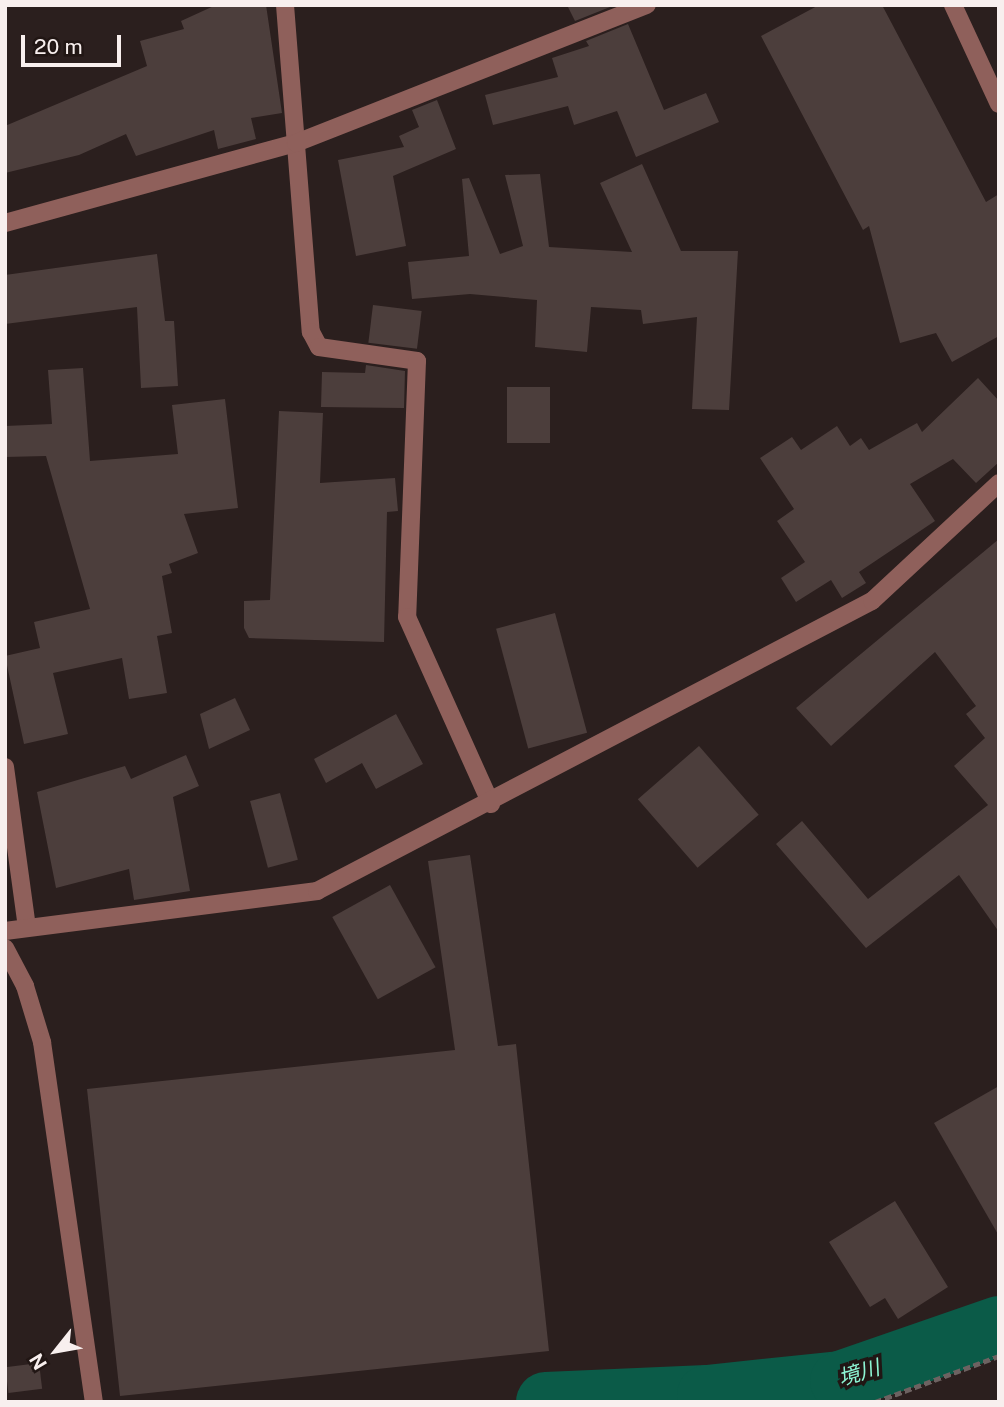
<!DOCTYPE html>
<meta charset="utf-8">
<style>
body{margin:0}
#map{position:relative;width:1004px;height:1407px;overflow:hidden;background:#2b1f1e;font-family:"Public Sans","Noto Sans JP",sans-serif}
div>[style]{position:absolute}
.river>*{height:60px;margin:-30px;padding:0 30px;transform-origin:30px;border-radius:30px;background:#0b5b48}
.building>*{inset:0;background:#4c3e3c;transform-origin:0 0}
.path>*{height:4.5px;margin-top:-2.25px;transform-origin:0;background:repeating-linear-gradient(90deg,#6d6261 0 7px,transparent 0 10.5px)}
.minor>*{height:18px;margin:-9px;padding:0 9px;transform-origin:9px;border-radius:9px;background:#8f605b}
span{translate:-50% -50%;white-space:nowrap;text-align:center;line-height:1.15;-webkit-text-stroke:7px #211614;paint-order:stroke}
.water-label{font-size:21px;color:#8df5d4;font-style:italic}
.frame{position:absolute;inset:0;border:7px solid #f8efee;pointer-events:none}
.north{position:absolute;left:21px;top:1316px;width:70px;height:70px;-webkit-text-stroke:5px #211614;paint-order:stroke;rotate:239deg;font-size:19px;font-weight:700;line-height:28px;text-align:center;color:#f8efee}
.north::after{content:'';display:block;margin:auto;width:24px;height:32px;background:#f8efee;clip-path:polygon(50% 0,100% 100%,50% 72%,0 100%)}
.scale{position:absolute;left:21px;top:35px;width:100px;height:32px;box-sizing:border-box;border:4px solid #f8efee;border-top:0;padding-left:9px;font-size:21px;line-height:24px;white-space:nowrap;color:#f8efee;-webkit-text-stroke:5px #211614;paint-order:stroke}
</style>
<div id="map">
<div class="river">
<i style="left:546px;top:1402px;width:161px;rotate:-2.5deg"></i>
<i style="left:707px;top:1395px;width:134px;rotate:-6deg"></i>
<i style="left:840px;top:1381px;width:168px;rotate:-19.1deg"></i>
</div>
<div class="building">
<i style="clip-path:polygon(216px 5px,266px 5px,282px 113px,251px 118px,256px 139px,218px 149px,214px 130px,136px 156px,126px 134px,79px 155px,5px 173px,5px 126px,147px 66px,140px 41px,184px 29px,181px 21px)"></i>
<i style="clip-path:polygon(567px 5px,615px 5px,575px 21px)"></i>
<i style="clip-path:polygon(819px 5px,882px 5px,986px 202px,999px 194px,999px 336px,952px 362px,936px 333px,900px 343px,869px 226px,863px 230px,761px 36px)"></i>
<i style="clip-path:polygon(628px 24px,664px 110px,706px 93px,719px 122px,636px 157px,617px 111px,574px 125px,568px 106px,493px 125px,485px 95px,558px 77px,552px 58px,589px 46px,586px 41px)"></i>
<i style="clip-path:polygon(437px 100px,456px 149px,393px 176px,406px 246px,356px 256px,338px 160px,404px 147px,399px 136px,419px 127px,412px 110px)"></i>
<i style="clip-path:polygon(642px 164px,681px 251px,738px 251px,729px 410px,692px 409px,697px 317px,643px 324px,641px 310px,591px 307px,587px 352px,535px 347px,537px 300px,470px 294px,412px 299px,408px 262px,469px 256px,462px 179px,469px 178px,500px 254px,523px 246px,505px 175px,540px 174px,549px 247px,632px 252px,600px 183px)"></i>
<i style="clip-path:polygon(157px 254px,165px 321px,174px 321px,178px 386px,141px 388px,137px 307px,5px 324px,5px 275px)"></i>
<i style="left:373px;top:305px;width:49px;height:38px;rotate:7deg"></i>
<i style="clip-path:polygon(366px 365px,405px 371px,404px 408px,321px 407px,322px 372px,365px 373px)"></i>
<i style="clip-path:polygon(83px 368px,90px 461px,178px 454px,172px 405px,225px 399px,238px 508px,184px 514px,198px 553px,169px 564px,172px 573px,162px 576px,172px 633px,157px 636px,167px 693px,129px 699px,122px 658px,53px 673px,68px 734px,24px 744px,5px 656px,40px 648px,34px 622px,90px 609px,46px 456px,5px 457px,5px 426px,52px 424px,48px 370px)"></i>
<i style="clip-path:polygon(978px 378px,999px 401px,999px 462px,976px 483px,953px 459px,910px 484px,935px 521px,859px 572px,866px 583px,842px 598px,831px 580px,796px 602px,781px 578px,805px 562px,777px 521px,794px 509px,760px 458px,792px 437px,801px 450px,837px 426px,850px 446px,861px 438px,869px 450px,917px 423px,922px 432px)"></i>
<i style="left:550px;top:387px;width:56px;height:43px;rotate:90deg"></i>
<i style="clip-path:polygon(279px 411px,323px 413px,320px 483px,395px 478px,398px 511px,387px 512px,384px 642px,249px 638px,244px 628px,244px 601px,270px 600px)"></i>
<i style="clip-path:polygon(999px 539px,999px 932px,959px 875px,866px 948px,776px 844px,802px 821px,868px 899px,988px 805px,954px 766px,985px 738px,966px 714px,976px 706px,935px 652px,831px 746px,796px 708px)"></i>
<i style="left:555px;top:613px;width:124px;height:61px;rotate:75deg"></i>
<i style="clip-path:polygon(235px 698px,250px 730px,209px 749px,200px 714px)"></i>
<i style="clip-path:polygon(396px 714px,423px 764px,376px 789px,362px 763px,326px 783px,314px 759px)"></i>
<i style="left:699px;top:746px;width:91px;height:81px;rotate:49deg"></i>
<i style="clip-path:polygon(186px 755px,199px 786px,173px 797px,190px 891px,134px 900px,129px 869px,56px 888px,37px 792px,125px 766px,131px 779px)"></i>
<i style="left:280px;top:793px;width:69px;height:31px;rotate:75deg"></i>
<i style="clip-path:polygon(470px 855px,498px 1046px,516px 1044px,549px 1351px,120px 1396px,87px 1089px,455px 1050px,428px 861px)"></i>
<i style="left:390px;top:885px;width:94px;height:66px;rotate:61deg"></i>
<i style="clip-path:polygon(999px 1086px,999px 1236px,934px 1123px)"></i>
<i style="clip-path:polygon(895px 1201px,948px 1287px,898px 1319px,885px 1298px,870px 1307px,829px 1242px)"></i>
<i style="left:39px;top:1363px;width:26px;height:34px;rotate:83deg"></i>
</div>
<div class="path">
<i style="left:875px;top:1402px;width:132px;rotate:-20.4deg"></i>
</div>
<div class="minor">
<i style="left:285px;top:5px;width:328px;rotate:85.5deg"></i>
<i style="left:311px;top:332px;width:17px;rotate:62deg"></i>
<i style="left:319px;top:347px;width:99px;rotate:8.1deg"></i>
<i style="left:417px;top:361px;width:256px;rotate:92.2deg"></i>
<i style="left:407px;top:617px;width:205px;rotate:65.8deg"></i>
<i style="left:953px;top:5px;width:109px;rotate:65.1deg"></i>
<i style="left:5px;top:223px;width:302px;rotate:-15.4deg"></i>
<i style="left:296px;top:143px;width:377px;rotate:-21.5deg"></i>
<i style="left:5px;top:767px;width:162px;rotate:82.2deg"></i>
<i style="left:5px;top:931px;width:315px;rotate:-7.3deg"></i>
<i style="left:317px;top:891px;width:626px;rotate:-27.59deg"></i>
<i style="left:872px;top:601px;width:173px;rotate:-42.9deg"></i>
<i style="left:5px;top:948px;width:43px;rotate:62.2deg"></i>
<i style="left:25px;top:986px;width:59px;rotate:73.1deg"></i>
<i style="left:42px;top:1042px;width:364px;rotate:81.8deg"></i>
</div>
<div class="water-label">
<span style="left:859px;top:1373px;rotate:-17deg">境川</span>
</div>
<div class="frame"></div>
<div class="north">N</div>
<div class="scale">20 m</div>
</div>
